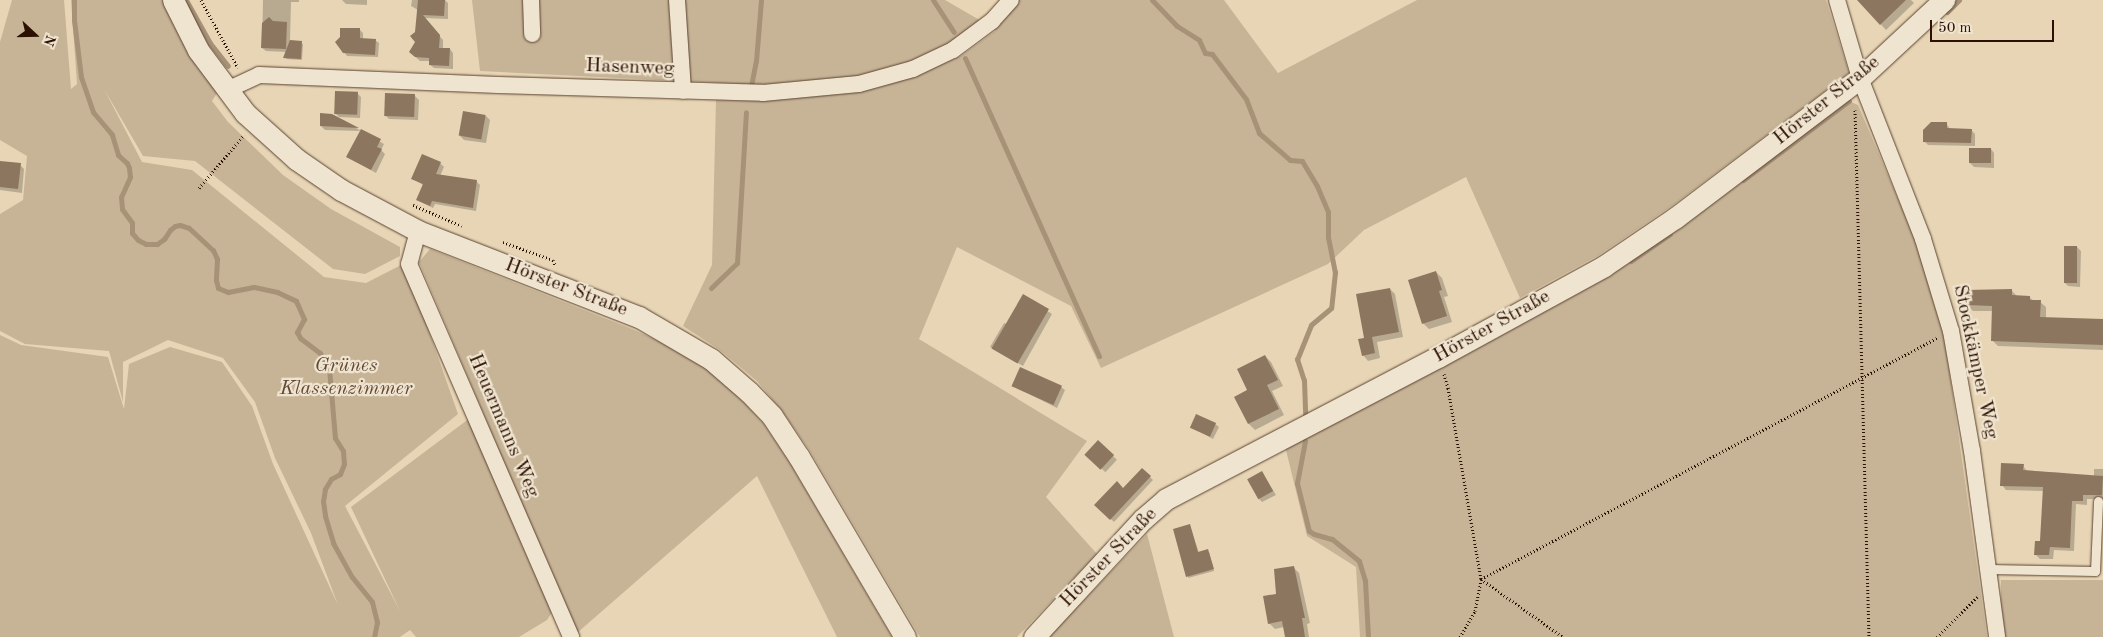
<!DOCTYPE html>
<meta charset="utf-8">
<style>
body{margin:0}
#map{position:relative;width:2103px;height:637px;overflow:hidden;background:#e7d5b5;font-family:"Old Standard TT",serif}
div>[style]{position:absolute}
.green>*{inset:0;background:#c7b497;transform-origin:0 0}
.shadow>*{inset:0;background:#0003;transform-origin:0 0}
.stream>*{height:5px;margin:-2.5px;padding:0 2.5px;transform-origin:2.5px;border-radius:2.5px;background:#a79278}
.building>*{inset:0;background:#8d765f;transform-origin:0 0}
.path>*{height:3px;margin-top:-1.5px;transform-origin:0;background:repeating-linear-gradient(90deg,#2c1002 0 1px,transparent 0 3.5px)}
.roads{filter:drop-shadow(0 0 1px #5b412f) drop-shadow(0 0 1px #5b412f)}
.service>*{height:9px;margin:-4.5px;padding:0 4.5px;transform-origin:4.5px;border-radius:4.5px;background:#efe4cf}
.minor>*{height:16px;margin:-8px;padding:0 8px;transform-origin:8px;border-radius:8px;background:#efe4cf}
.tertiary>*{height:21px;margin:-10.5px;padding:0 10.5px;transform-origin:10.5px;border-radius:10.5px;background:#efe4cf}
span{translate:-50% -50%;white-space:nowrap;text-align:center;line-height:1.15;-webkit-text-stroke:4.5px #efe4cf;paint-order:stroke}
.street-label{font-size:20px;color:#2c1002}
.park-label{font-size:20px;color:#624936;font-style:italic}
.north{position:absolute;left:10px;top:10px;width:50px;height:50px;-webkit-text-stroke:4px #efe4cf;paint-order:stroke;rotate:111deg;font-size:14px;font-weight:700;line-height:20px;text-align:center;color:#2c1002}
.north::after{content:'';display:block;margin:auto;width:18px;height:22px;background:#2c1002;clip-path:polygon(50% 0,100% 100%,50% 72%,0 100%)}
.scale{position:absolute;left:1930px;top:20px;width:124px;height:22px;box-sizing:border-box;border:2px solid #2c1002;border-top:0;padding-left:6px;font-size:15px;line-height:18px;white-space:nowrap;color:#2c1002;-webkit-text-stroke:4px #efe4cf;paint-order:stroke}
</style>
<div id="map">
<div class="green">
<i style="clip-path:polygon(12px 0,64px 0,71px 89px,77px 84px,71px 0,163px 0,217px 93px,212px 101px,228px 122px,283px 175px,331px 209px,400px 247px,400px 256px,365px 274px,333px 269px,195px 161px,143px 156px,104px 89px,142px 162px,192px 170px,324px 277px,366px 283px,405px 263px,458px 414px,345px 506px,400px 611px,351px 507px,470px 418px,553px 611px,547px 620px,519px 637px,416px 637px,410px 630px,400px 637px,0 637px,0 335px,21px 345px,108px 357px,124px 409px,129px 364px,170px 347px,222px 362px,252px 406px,273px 464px,338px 605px,311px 533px,275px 458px,255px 402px,223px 358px,168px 340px,123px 362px,123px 402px,109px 351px,25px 344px,0 331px,0 214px,23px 200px,27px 156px,0 140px,0 42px)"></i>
<i style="clip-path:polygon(472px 0,945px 0,983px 22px,949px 46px,908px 64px,856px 78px,761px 85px,480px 71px)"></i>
<i style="clip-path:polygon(1018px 0,1224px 0,1278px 73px,1417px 0,1826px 0,1849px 73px,1673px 205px,1599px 255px,1520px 298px,1466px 177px,1364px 230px,1328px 264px,1101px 368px,1071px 306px,957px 247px,919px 339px,1087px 441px,1046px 497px,1097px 554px,1017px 637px,920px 637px,810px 451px,782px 411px,757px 381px,720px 350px,683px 326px,712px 265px,716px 100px,759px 101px,906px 79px,961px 56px,995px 31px,995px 26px)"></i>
<i style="clip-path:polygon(1851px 102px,1858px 105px,1916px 241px,1944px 333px,1987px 637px,1360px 637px,1356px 567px,1307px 536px,1285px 446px,1616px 269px)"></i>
<i style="clip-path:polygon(430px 249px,632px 329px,672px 347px,706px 368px,744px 402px,764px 424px,790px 463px,892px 637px,837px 637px,757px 476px,577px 633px,419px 262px)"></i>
<i style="clip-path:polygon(1147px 534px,1174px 637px,1049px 637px)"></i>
<i style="left:2103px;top:580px;width:57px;height:102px;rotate:90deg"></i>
</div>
<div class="shadow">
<i style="clip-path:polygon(263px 0,299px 0,299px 2px,291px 2px,290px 41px,303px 44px,302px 60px,286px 59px,287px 52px,266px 51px,262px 48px)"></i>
<i style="clip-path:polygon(342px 0,367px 0,367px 5px,346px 4px)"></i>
<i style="clip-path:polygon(412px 0,445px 0,448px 3px,448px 19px,424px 18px,443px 40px,443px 49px,450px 49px,453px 53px,453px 69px,434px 68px,430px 65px,430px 61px,420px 61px,410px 52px,416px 42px,418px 10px,411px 6px)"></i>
<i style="clip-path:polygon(1863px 0,1911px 0,1914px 3px,1886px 30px,1860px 2px)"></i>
<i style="clip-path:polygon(360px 30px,363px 33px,363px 39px,375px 40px,379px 43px,378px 57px,347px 56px,344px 52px)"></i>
<i style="clip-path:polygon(357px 93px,361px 97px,360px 118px,339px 117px,335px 113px)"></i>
<i style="clip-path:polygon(415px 96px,419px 100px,418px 120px,389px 119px,385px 115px)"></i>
<i style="clip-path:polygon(332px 115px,358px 129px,361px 131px,325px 130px,321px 126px)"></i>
<i style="clip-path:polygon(486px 116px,490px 120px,486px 143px,464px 140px,460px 136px)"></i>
<i style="clip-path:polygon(1946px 123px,1950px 129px,1971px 130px,1975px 134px,1975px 146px,1928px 145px,1924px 141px)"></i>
<i style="clip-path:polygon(362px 131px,384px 144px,381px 150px,385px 154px,376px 173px,348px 157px)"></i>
<i style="clip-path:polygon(1991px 149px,1994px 153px,1994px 168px,1974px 167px,1970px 163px)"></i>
<i style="clip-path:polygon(0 162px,20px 165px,24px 169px,22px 193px,0 190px)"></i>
<i style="clip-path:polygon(440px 163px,444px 167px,440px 176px,476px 181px,480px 185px,476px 211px,435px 204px,433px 208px,417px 200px,423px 185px,413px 179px)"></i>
<i style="clip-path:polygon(2077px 247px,2081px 251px,2080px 287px,2068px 286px,2064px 282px)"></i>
<i style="clip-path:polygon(1436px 272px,1442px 278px,1448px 296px,1444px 297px,1452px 322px,1429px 329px,1423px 323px)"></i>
<i style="clip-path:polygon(1390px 289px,1395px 294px,1403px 337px,1377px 342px,1380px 358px,1368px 361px,1363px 355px,1366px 339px)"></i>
<i style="clip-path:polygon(2012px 291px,2018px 297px,2029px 297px,2034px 301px,2040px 302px,2046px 307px,2046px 319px,2103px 320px,2103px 350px,1998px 346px,1992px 340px,1993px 311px,1973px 311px,1967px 305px)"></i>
<i style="clip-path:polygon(1023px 296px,1052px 314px,1023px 366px,990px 347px,1004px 323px,1007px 324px)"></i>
<i style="clip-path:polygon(1265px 356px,1271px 362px,1283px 386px,1272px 391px,1284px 415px,1255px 430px,1249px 424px,1235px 397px,1248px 390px)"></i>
<i style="clip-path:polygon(1013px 386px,1061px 387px,1065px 390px,1057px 408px)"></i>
<i style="clip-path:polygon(1215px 424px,1219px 427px,1213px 439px,1191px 427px)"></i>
<i style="left:1098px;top:442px;width:26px;height:17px;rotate:43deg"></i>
<i style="clip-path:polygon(2023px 466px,2027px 471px,2065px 473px,2068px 476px,2094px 477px,2094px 469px,2103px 469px,2103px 499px,2087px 499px,2087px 505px,2076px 504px,2074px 551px,2054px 550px,2053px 559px,2040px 559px,2035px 554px,2042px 542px,2044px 491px,2006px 490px,2002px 485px)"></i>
<i style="clip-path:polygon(1142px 469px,1153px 480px,1114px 522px,1096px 505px,1123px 489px)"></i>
<i style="clip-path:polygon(1262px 472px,1276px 495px,1262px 502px,1259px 499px)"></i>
<i style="clip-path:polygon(1190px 526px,1199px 553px,1209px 552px,1214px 571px,1188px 578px)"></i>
<i style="clip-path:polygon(1293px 567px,1299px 573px,1310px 623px,1307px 624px,1309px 637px,1286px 637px,1284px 627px,1275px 629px,1269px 623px,1277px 595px)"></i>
</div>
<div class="stream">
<i style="left:74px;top:0;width:20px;rotate:90deg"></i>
<i style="left:74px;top:20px;width:57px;rotate:83deg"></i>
<i style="left:81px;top:77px;width:37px;rotate:71deg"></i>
<i style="left:93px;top:112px;width:30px;rotate:50deg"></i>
<i style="left:112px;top:135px;width:21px;rotate:73deg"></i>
<i style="left:118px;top:155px;width:12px;rotate:42deg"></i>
<i style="left:127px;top:163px;width:5px;rotate:68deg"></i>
<i style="left:129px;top:168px;width:9px;rotate:84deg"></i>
<i style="left:130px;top:177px;width:22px;rotate:114deg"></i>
<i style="left:121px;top:197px;width:12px;rotate:85deg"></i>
<i style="left:122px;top:209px;width:17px;rotate:54deg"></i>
<i style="left:132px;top:223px;width:10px;rotate:90deg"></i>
<i style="left:132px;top:233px;width:9px;rotate:49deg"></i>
<i style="left:138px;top:240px;width:9px;rotate:27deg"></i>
<i style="left:146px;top:244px;width:11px"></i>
<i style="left:157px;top:244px;width:9px;rotate:-36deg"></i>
<i style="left:164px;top:239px;width:11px;rotate:-56deg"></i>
<i style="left:170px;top:230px;width:6px;rotate:-39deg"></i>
<i style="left:175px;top:226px;width:5px;rotate:-11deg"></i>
<i style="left:180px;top:225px;width:9px;rotate:18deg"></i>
<i style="left:189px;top:228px;width:33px;rotate:43deg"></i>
<i style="left:213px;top:250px;width:10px;rotate:66deg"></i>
<i style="left:217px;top:259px;width:21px;rotate:93deg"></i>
<i style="left:216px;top:280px;width:8px;rotate:76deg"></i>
<i style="left:218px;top:288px;width:11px;rotate:22deg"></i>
<i style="left:228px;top:292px;width:26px;rotate:-11deg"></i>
<i style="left:254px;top:287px;width:24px;rotate:12deg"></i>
<i style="left:277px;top:292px;width:21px;rotate:25deg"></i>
<i style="left:296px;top:301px;width:20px;rotate:66deg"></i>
<i style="left:304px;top:319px;width:15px;rotate:118deg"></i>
<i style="left:297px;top:332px;width:7px;rotate:63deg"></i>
<i style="left:300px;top:338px;width:25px;rotate:37deg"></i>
<i style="left:320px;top:353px;width:17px;rotate:59deg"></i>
<i style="left:329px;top:368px;width:70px;rotate:85.1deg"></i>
<i style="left:335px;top:438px;width:15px;rotate:58deg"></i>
<i style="left:343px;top:451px;width:13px;rotate:86deg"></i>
<i style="left:344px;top:464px;width:11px;rotate:112deg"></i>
<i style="left:340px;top:474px;width:10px;rotate:151deg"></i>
<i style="left:331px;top:479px;width:12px;rotate:121deg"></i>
<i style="left:325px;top:489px;width:12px;rotate:99deg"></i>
<i style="left:323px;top:501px;width:15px;rotate:82deg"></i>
<i style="left:325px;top:516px;width:28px;rotate:73deg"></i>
<i style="left:333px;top:543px;width:39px;rotate:61deg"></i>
<i style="left:352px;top:577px;width:32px;rotate:51deg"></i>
<i style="left:372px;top:602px;width:21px;rotate:76deg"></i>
<i style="left:377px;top:622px;width:15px;rotate:101deg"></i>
<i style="left:186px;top:0;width:49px;rotate:60.8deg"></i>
<i style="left:210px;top:43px;width:29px;rotate:52deg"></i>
<i style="left:933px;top:0;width:38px;rotate:57deg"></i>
<i style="left:1152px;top:0;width:36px;rotate:46deg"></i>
<i style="left:1177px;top:26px;width:26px;rotate:32deg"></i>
<i style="left:1199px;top:40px;width:14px;rotate:65deg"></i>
<i style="left:1205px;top:53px;width:7px;rotate:8deg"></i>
<i style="left:1212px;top:54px;width:56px;rotate:52.9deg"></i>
<i style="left:1246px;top:99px;width:36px;rotate:69deg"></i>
<i style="left:1259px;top:133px;width:41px;rotate:41.1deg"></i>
<i style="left:1290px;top:160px;width:12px;rotate:5deg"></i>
<i style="left:1302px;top:161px;width:29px;rotate:59deg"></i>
<i style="left:1317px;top:186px;width:28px;rotate:67deg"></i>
<i style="left:1328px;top:212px;width:25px;rotate:90deg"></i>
<i style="left:1328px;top:237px;width:36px;rotate:79deg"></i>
<i style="left:1335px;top:272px;width:36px;rotate:96deg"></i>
<i style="left:1331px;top:308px;width:26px;rotate:140deg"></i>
<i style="left:1311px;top:325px;width:37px;rotate:112deg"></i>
<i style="left:1297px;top:359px;width:22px;rotate:72deg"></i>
<i style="left:1304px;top:380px;width:38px;rotate:88deg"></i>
<i style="left:1947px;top:12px;width:17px;rotate:-45deg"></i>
<i style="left:965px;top:58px;width:327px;rotate:65.8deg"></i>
<i style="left:751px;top:86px;width:25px;rotate:-79deg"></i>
<i style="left:756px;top:61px;width:61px;rotate:-85.3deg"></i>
<i style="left:1743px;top:180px;width:132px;rotate:-36.7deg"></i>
<i style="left:1631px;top:261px;width:47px;rotate:-34.7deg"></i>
<i style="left:711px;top:288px;width:36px;rotate:-44deg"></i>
<i style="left:737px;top:263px;width:151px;rotate:-86.6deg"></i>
<i style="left:1305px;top:441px;width:43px;rotate:100.8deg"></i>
<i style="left:1297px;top:483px;width:49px;rotate:76deg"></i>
<i style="left:1309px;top:531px;width:6px;rotate:31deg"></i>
<i style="left:1314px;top:534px;width:19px;rotate:16deg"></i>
<i style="left:1332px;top:539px;width:35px;rotate:39deg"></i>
<i style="left:1359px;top:561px;width:21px;rotate:73deg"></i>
<i style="left:1365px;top:581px;width:56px;rotate:86.9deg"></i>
</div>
<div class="building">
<i style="clip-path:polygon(418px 0,445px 0,444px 16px,423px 15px,440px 35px,439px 48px,450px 48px,449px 66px,429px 65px,429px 58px,415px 57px,409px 52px,415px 42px,410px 36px,415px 32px)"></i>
<i style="clip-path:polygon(1857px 0,1906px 0,1880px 25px)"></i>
<i style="clip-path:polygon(269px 17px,273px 21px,287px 22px,286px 49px,261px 48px,262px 23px)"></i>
<i style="clip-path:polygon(340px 28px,360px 28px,360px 38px,376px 39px,375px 55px,343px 53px,335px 42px,340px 37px)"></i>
<i style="clip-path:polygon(290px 40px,302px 41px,301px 59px,283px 58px)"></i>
<i style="left:335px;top:91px;width:23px;height:23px;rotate:2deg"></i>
<i style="left:385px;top:93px;width:30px;height:23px;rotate:2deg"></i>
<i style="left:463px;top:111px;width:23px;height:25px;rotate:10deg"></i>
<i style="clip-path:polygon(320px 113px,332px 114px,359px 128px,320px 126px)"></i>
<i style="clip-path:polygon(1931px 122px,1947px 122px,1947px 128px,1972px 129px,1971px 143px,1923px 142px,1923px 130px)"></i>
<i style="clip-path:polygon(361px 129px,381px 139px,377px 147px,382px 149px,371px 170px,346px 157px)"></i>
<i style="left:1969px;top:148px;width:22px;height:15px"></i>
<i style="clip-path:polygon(422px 154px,441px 162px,436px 174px,477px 180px,473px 208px,432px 201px,430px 206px,416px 200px,423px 184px,411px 179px)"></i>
<i style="clip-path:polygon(0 161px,21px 163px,18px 189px,0 187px)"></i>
<i style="left:2064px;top:246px;width:13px;height:37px"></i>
<i style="clip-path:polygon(1436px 271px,1442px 290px,1439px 291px,1447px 316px,1422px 324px,1408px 280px)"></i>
<i style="clip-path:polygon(1390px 288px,1399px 332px,1372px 337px,1375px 353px,1362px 356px,1358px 339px,1364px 338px,1356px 294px)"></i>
<i style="clip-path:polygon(2012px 289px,2012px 295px,2030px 296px,2030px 300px,2041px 300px,2040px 317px,2103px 319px,2103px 345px,1991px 341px,1992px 306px,1966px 305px,1966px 290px)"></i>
<i style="left:1023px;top:294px;width:30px;height:63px;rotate:30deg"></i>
<i style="clip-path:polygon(1265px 355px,1278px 380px,1267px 385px,1279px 409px,1248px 424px,1234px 397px,1247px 390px,1237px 369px)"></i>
<i style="left:1020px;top:367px;width:46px;height:21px;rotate:24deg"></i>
<i style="left:1196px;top:414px;width:22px;height:15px;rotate:24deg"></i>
<i style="left:1098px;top:440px;width:22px;height:20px;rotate:43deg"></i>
<i style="clip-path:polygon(2001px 463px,2024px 464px,2023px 470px,2103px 476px,2102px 495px,2083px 495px,2083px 501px,2072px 501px,2070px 548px,2050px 547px,2049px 555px,2034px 555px,2035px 541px,2040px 541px,2043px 487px,2000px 486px)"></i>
<i style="clip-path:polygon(1142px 468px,1151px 476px,1110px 520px,1094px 505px,1117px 481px,1123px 488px)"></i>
<i style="left:1262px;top:471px;width:23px;height:17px;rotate:61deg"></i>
<i style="clip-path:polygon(1190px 524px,1198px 552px,1208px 549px,1214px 569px,1186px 577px,1173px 529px)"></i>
<i style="clip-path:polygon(1294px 566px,1305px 618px,1302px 618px,1305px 637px,1285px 637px,1282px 621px,1268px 624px,1263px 596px,1276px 594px,1274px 569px)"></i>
</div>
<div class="path">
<i style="left:201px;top:0;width:77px;rotate:61.4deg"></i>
<i style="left:1855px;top:110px;width:527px;rotate:88.48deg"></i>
<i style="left:199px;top:188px;width:70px;rotate:-49.7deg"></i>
<i style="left:413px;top:205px;width:53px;rotate:23.2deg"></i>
<i style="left:503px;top:242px;width:53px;rotate:19.8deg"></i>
<i style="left:553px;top:260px;width:5px;rotate:68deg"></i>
<i style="left:1444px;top:374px;width:15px;rotate:74deg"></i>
<i style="left:1448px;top:388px;width:194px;rotate:80.2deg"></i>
<i style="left:1481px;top:579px;width:100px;rotate:35.3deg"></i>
<i style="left:1460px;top:637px;width:30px;rotate:-60deg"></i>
<i style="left:1475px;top:611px;width:33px;rotate:-79deg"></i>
<i style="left:1481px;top:579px;width:516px;rotate:-27.86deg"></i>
<i style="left:1937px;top:637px;width:57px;rotate:-45deg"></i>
</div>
<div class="roads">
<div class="service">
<i style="left:1989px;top:569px;width:106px;rotate:1.1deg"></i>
<i style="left:2095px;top:571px;width:70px;rotate:-87.5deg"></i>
</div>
<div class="minor">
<i style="left:531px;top:0;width:34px;rotate:88deg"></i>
<i style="left:677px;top:0;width:91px;rotate:86.2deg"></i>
<i style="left:1837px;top:0;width:81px;rotate:73.6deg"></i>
<i style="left:1860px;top:78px;width:173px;rotate:68.6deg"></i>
<i style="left:1923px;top:239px;width:96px;rotate:73.1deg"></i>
<i style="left:1951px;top:331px;width:122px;rotate:80.1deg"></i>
<i style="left:1972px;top:451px;width:188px;rotate:82.3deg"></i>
<i style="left:227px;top:90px;width:35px;rotate:-25deg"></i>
<i style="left:259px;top:75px;width:239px;rotate:2.4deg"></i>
<i style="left:498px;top:85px;width:265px;rotate:1.7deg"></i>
<i style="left:763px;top:93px;width:96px;rotate:-5.4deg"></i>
<i style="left:859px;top:84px;width:56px;rotate:-15.5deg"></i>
<i style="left:913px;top:69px;width:44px;rotate:-25.4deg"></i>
<i style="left:953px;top:50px;width:49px;rotate:-36.6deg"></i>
<i style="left:992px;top:21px;width:28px;rotate:-48deg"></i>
<i style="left:418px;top:231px;width:34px;rotate:105deg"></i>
<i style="left:409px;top:264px;width:407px;rotate:66.5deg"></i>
</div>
<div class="tertiary">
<i style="left:173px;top:0;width:56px;rotate:63.4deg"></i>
<i style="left:198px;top:50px;width:79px;rotate:53.3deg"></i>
<i style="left:245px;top:113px;width:69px;rotate:42deg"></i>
<i style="left:296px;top:159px;width:55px;rotate:34.6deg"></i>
<i style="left:341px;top:190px;width:87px;rotate:28deg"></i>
<i style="left:418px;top:231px;width:237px;rotate:21.3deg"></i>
<i style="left:639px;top:317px;width:83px;rotate:30.3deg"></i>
<i style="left:711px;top:359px;width:50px;rotate:41deg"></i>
<i style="left:749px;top:392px;width:33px;rotate:46deg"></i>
<i style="left:772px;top:416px;width:49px;rotate:56.6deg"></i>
<i style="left:799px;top:457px;width:209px;rotate:59.5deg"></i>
<i style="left:1034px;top:637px;width:161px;rotate:-47.3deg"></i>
<i style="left:1143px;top:519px;width:30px;rotate:-41deg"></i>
<i style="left:1166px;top:499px;width:307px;rotate:-27.6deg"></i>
<i style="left:1438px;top:357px;width:189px;rotate:-28.7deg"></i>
<i style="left:1604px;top:266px;width:86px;rotate:-34.1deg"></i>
<i style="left:1675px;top:218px;width:232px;rotate:-37.1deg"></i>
<i style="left:1860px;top:78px;width:115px;rotate:-42.9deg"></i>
</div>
</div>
<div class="street-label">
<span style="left:630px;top:68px;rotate:2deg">Hasenweg</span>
<span style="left:1827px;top:101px;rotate:-39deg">Hörster Straße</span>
<span style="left:566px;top:288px;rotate:21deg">Hörster Straße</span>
<span style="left:1492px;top:327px;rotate:-29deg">Hörster Straße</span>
<span style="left:1975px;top:362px;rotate:78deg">Stockkämper Weg</span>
<span style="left:503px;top:426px;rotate:67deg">Heuermanns Weg</span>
<span style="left:1109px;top:558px;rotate:-46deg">Hörster Straße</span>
</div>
<div class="park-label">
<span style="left:346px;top:378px">Grünes<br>Klassenzimmer</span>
</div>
<div class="north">N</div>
<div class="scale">50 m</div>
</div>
